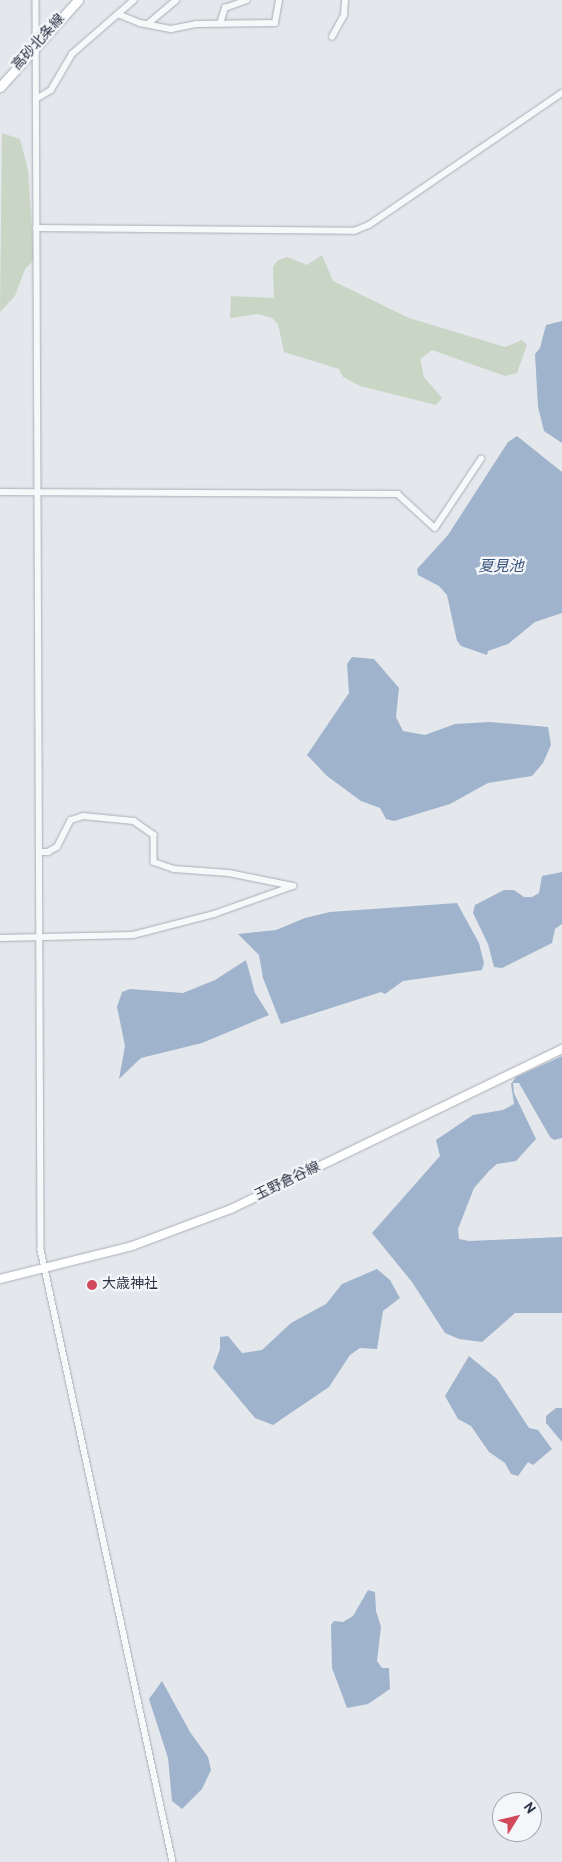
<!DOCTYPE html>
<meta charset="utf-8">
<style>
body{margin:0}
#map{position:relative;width:562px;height:1862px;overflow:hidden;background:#e4e7ec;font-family:Overpass,"Noto Sans JP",sans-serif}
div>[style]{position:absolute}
.green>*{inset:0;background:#c9d6c5}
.water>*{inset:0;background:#9fb4cc}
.roads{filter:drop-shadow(0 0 1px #a9aeb7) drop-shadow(0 0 1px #a9aeb7)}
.minor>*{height:5.5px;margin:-2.75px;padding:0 2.75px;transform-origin:2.75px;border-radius:2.75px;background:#f7f8fa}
.secondary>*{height:8px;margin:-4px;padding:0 4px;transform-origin:4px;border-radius:4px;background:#fff}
.primary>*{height:9px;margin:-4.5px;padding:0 4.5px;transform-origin:4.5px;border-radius:4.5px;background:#fff}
.dots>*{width:14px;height:14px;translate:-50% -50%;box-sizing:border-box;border:2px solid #f4f6f9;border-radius:50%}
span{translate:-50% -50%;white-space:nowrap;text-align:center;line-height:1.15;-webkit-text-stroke:4.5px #f4f6f9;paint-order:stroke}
.street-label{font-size:14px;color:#2b3445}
.poi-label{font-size:14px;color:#2b3445}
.left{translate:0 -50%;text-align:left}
.water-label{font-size:15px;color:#34527a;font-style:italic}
.north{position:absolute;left:492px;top:1792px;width:50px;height:50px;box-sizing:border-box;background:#f4f6f9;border:1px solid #a4a8b1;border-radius:50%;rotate:54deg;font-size:14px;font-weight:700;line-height:20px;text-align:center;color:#2b3445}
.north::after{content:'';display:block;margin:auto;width:18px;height:22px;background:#d1495b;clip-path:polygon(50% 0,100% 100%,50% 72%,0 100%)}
</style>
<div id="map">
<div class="green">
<i style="clip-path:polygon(2px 133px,20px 139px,28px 170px,34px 260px,25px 269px,15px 296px,0 312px)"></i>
<i style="clip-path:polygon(322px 255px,333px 281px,409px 318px,505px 347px,522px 340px,527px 345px,517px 373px,505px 376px,432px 350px,420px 359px,424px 377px,442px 398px,436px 405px,360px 386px,343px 377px,339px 369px,284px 352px,278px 324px,272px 318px,258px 314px,230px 318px,231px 296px,274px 298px,273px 267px,277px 261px,287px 257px,307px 265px)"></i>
</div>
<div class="water">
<i style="clip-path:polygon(562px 321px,562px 443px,544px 431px,538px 407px,535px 354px,540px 348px,546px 325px)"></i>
<i style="clip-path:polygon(517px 436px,562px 472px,562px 613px,535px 622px,508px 644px,488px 651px,487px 655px,461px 646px,457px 641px,447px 595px,439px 586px,418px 575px,417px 569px,448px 535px,508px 442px)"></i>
<i style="clip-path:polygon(352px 657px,374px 659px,399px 688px,396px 717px,403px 731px,425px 735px,455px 724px,490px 722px,548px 727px,551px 745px,543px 763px,532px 776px,488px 783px,450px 804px,394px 821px,386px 819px,380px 808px,361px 801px,327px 776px,307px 755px,349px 693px,347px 664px)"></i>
<i style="clip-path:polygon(562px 872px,562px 924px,555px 929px,552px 943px,502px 968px,494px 967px,488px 944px,473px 913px,475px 905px,504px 890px,514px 890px,524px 897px,532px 897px,539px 893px,542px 876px)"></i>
<i style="clip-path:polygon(457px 903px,479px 943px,484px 963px,482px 970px,403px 981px,385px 994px,381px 992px,281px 1024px,263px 978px,259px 955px,238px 934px,276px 930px,305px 918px,330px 912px)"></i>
<i style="clip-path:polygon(246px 960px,255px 993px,269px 1015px,202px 1043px,141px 1058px,119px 1079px,125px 1046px,117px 1007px,122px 992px,130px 989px,183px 993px,215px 980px)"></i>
<i style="clip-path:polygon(562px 1056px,562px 1138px,554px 1140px,550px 1137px,519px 1083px,513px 1083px,514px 1093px,536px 1139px,516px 1161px,497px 1164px,489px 1171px,474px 1188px,458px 1229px,459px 1239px,469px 1241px,562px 1237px,562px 1313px,515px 1313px,482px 1342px,459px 1339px,445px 1333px,412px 1282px,372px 1233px,440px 1156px,436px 1140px,473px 1115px,503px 1110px,514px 1104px,511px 1084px,516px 1077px)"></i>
<i style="clip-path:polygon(377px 1269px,390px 1280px,400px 1298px,383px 1311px,377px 1349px,360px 1348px,350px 1355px,329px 1387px,273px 1425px,255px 1418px,213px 1368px,220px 1349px,220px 1337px,228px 1336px,242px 1353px,262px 1350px,291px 1323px,326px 1304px,342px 1284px)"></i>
<i style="clip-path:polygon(469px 1356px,497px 1379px,529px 1428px,538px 1430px,552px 1449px,533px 1465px,528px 1462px,518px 1476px,511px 1474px,505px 1463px,489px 1452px,471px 1426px,458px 1419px,445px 1396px)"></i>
<i style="clip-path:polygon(556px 1408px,562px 1408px,562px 1442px,546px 1423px,546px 1416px)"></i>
<i style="clip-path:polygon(368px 1590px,375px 1592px,376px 1611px,381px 1627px,377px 1661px,382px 1668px,389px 1668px,390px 1689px,368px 1704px,347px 1708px,332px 1668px,331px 1625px,334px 1621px,343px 1622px,353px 1616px)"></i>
<i style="clip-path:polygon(162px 1681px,190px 1732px,208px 1757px,211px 1770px,202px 1789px,182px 1809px,172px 1801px,168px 1758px,149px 1699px)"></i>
</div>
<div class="roads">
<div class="minor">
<i style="left:36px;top:0;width:1250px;rotate:89.77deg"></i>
<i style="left:41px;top:1250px;width:626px;rotate:77.83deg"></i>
<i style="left:118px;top:14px;width:24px;rotate:22deg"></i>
<i style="left:140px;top:23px;width:32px;rotate:11deg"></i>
<i style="left:171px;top:29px;width:25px;rotate:-11deg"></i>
<i style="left:196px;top:24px;width:79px;rotate:-0.7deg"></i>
<i style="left:275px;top:23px;width:23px;rotate:-80deg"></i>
<i style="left:149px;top:23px;width:35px;rotate:-40deg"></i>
<i style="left:220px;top:24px;width:17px;rotate:-73deg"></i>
<i style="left:225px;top:8px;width:23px;rotate:-20deg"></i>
<i style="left:332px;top:37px;width:25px;rotate:-61deg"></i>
<i style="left:344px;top:15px;width:15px;rotate:-86deg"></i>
<i style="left:36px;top:99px;width:17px;rotate:-31deg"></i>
<i style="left:51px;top:90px;width:42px;rotate:-59.7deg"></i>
<i style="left:72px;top:54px;width:82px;rotate:-41.1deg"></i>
<i style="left:36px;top:228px;width:318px;rotate:0.5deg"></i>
<i style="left:354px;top:231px;width:16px;rotate:-22deg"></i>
<i style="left:369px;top:225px;width:234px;rotate:-34.4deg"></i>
<i style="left:0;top:492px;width:398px;rotate:0.3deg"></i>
<i style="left:398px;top:494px;width:50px;rotate:42.6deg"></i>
<i style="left:435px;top:528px;width:83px;rotate:-56.3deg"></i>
<i style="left:39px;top:852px;width:9px"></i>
<i style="left:48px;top:852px;width:10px;rotate:-29deg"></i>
<i style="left:57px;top:847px;width:30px;rotate:-63deg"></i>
<i style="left:71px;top:820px;width:13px;rotate:-18deg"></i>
<i style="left:83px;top:816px;width:51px;rotate:5.6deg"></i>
<i style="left:134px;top:821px;width:24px;rotate:35deg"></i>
<i style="left:154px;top:835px;width:27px;rotate:90deg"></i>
<i style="left:154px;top:862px;width:21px;rotate:19deg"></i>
<i style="left:174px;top:869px;width:55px;rotate:4.2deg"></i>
<i style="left:229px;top:873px;width:65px;rotate:11.5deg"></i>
<i style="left:0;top:938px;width:133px;rotate:-1.3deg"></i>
<i style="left:133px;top:935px;width:84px;rotate:-14.5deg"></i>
<i style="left:214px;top:914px;width:84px;rotate:-19.5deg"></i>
</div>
<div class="secondary">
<i style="left:0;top:1279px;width:136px;rotate:-14deg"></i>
<i style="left:132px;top:1246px;width:106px;rotate:-20.5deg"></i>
<i style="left:231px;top:1209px;width:368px;rotate:-25.8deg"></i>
</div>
<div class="primary">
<i style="left:0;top:87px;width:117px;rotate:-48.1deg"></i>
</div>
</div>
<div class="dots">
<i style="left:92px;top:1285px;background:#d1495b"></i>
</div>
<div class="street-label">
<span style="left:39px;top:43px;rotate:-48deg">高砂北条線</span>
<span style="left:288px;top:1182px;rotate:-26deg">玉野倉谷線</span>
</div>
<div class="poi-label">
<span class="left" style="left:102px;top:1285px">大歳神社</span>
</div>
<div class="water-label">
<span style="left:501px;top:568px">夏見池</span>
</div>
<div class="north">N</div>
</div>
